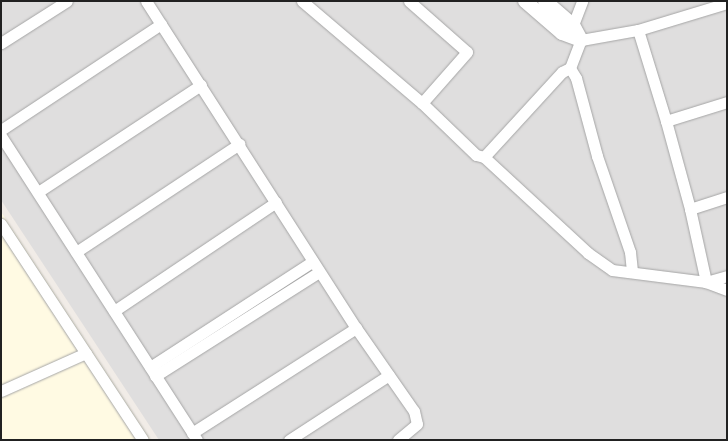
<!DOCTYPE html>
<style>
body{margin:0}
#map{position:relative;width:728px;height:441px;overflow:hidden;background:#f1ece7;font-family:Overpass,sans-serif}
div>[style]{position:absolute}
.residential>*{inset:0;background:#dfdede}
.education>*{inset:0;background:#fffae3}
.roads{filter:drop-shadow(0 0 1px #a5a5a5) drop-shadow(0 0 1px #a5a5a5)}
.minor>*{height:11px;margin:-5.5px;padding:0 5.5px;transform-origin:5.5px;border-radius:5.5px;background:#fff}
.tertiary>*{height:14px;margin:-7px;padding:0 7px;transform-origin:7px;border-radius:7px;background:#fff}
span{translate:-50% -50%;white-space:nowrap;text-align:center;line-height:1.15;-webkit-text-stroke:3px #fff;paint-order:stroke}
.frame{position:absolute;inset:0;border:2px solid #212121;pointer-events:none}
</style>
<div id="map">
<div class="residential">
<i style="clip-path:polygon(1px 1px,727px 1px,727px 440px,159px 440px,1px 200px)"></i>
</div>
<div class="education">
<i style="clip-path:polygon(1px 212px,6px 219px,151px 440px,1px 440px)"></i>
</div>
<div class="roads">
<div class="minor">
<i style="left:146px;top:1px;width:389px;rotate:57.3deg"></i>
<i style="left:356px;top:328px;width:101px;rotate:55.1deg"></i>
<i style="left:414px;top:411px;width:13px;rotate:77deg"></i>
<i style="left:417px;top:424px;width:25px;rotate:140deg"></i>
<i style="left:302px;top:1px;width:157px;rotate:40.4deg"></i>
<i style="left:422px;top:103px;width:75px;rotate:43.9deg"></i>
<i style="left:476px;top:155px;width:8px;rotate:14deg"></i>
<i style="left:484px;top:157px;width:142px;rotate:42.7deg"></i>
<i style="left:588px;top:253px;width:29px;rotate:35deg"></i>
<i style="left:612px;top:270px;width:95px;rotate:7.3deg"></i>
<i style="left:706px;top:282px;width:22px;rotate:21deg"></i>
<i style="left:409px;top:1px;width:77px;rotate:41.3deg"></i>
<i style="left:467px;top:52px;width:68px;rotate:131.4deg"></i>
<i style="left:573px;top:25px;width:26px;rotate:-69deg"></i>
<i style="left:638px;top:30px;width:95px;rotate:72.9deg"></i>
<i style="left:666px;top:121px;width:64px;rotate:-17.3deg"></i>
<i style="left:1px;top:43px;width:78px;rotate:-32.5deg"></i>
<i style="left:570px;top:68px;width:12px;rotate:59deg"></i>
<i style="left:576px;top:78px;width:81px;rotate:74.9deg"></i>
<i style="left:597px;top:156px;width:102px;rotate:71deg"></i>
<i style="left:630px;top:252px;width:19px;rotate:84deg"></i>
<i style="left:666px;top:121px;width:91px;rotate:74.7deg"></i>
<i style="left:690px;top:209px;width:39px;rotate:-18deg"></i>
<i style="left:1px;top:130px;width:192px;rotate:-33.5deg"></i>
<i style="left:1px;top:136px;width:362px;rotate:57.2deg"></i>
<i style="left:484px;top:157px;width:115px;rotate:-47.5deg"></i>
<i style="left:562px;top:72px;width:9px;rotate:-27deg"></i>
<i style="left:570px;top:68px;width:30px;rotate:-69deg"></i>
<i style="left:581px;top:40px;width:58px;rotate:-10deg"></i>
<i style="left:638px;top:30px;width:93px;rotate:-16.9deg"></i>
<i style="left:38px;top:192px;width:195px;rotate:-33.3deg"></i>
<i style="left:690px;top:209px;width:75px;rotate:77.6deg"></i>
<i style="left:706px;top:282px;width:22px;rotate:-16deg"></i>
<i style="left:1px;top:224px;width:258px;rotate:56.7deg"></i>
<i style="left:76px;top:252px;width:196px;rotate:-33.5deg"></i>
<i style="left:114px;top:311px;width:195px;rotate:-33.9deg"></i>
<i style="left:150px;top:367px;width:194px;rotate:-33deg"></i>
<i style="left:155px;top:376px;width:194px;rotate:-32.4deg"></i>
<i style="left:1px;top:391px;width:93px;rotate:-24.1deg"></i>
<i style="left:192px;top:433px;width:195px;rotate:-32.6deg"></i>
<i style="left:289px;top:440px;width:119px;rotate:-33deg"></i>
</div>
<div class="tertiary">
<i style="left:525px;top:1px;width:49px;rotate:40.9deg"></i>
<i style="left:562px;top:33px;width:20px;rotate:20deg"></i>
<i style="left:545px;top:1px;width:37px;rotate:41deg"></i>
<i style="left:573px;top:25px;width:17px;rotate:62deg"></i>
</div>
</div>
<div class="frame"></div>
</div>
